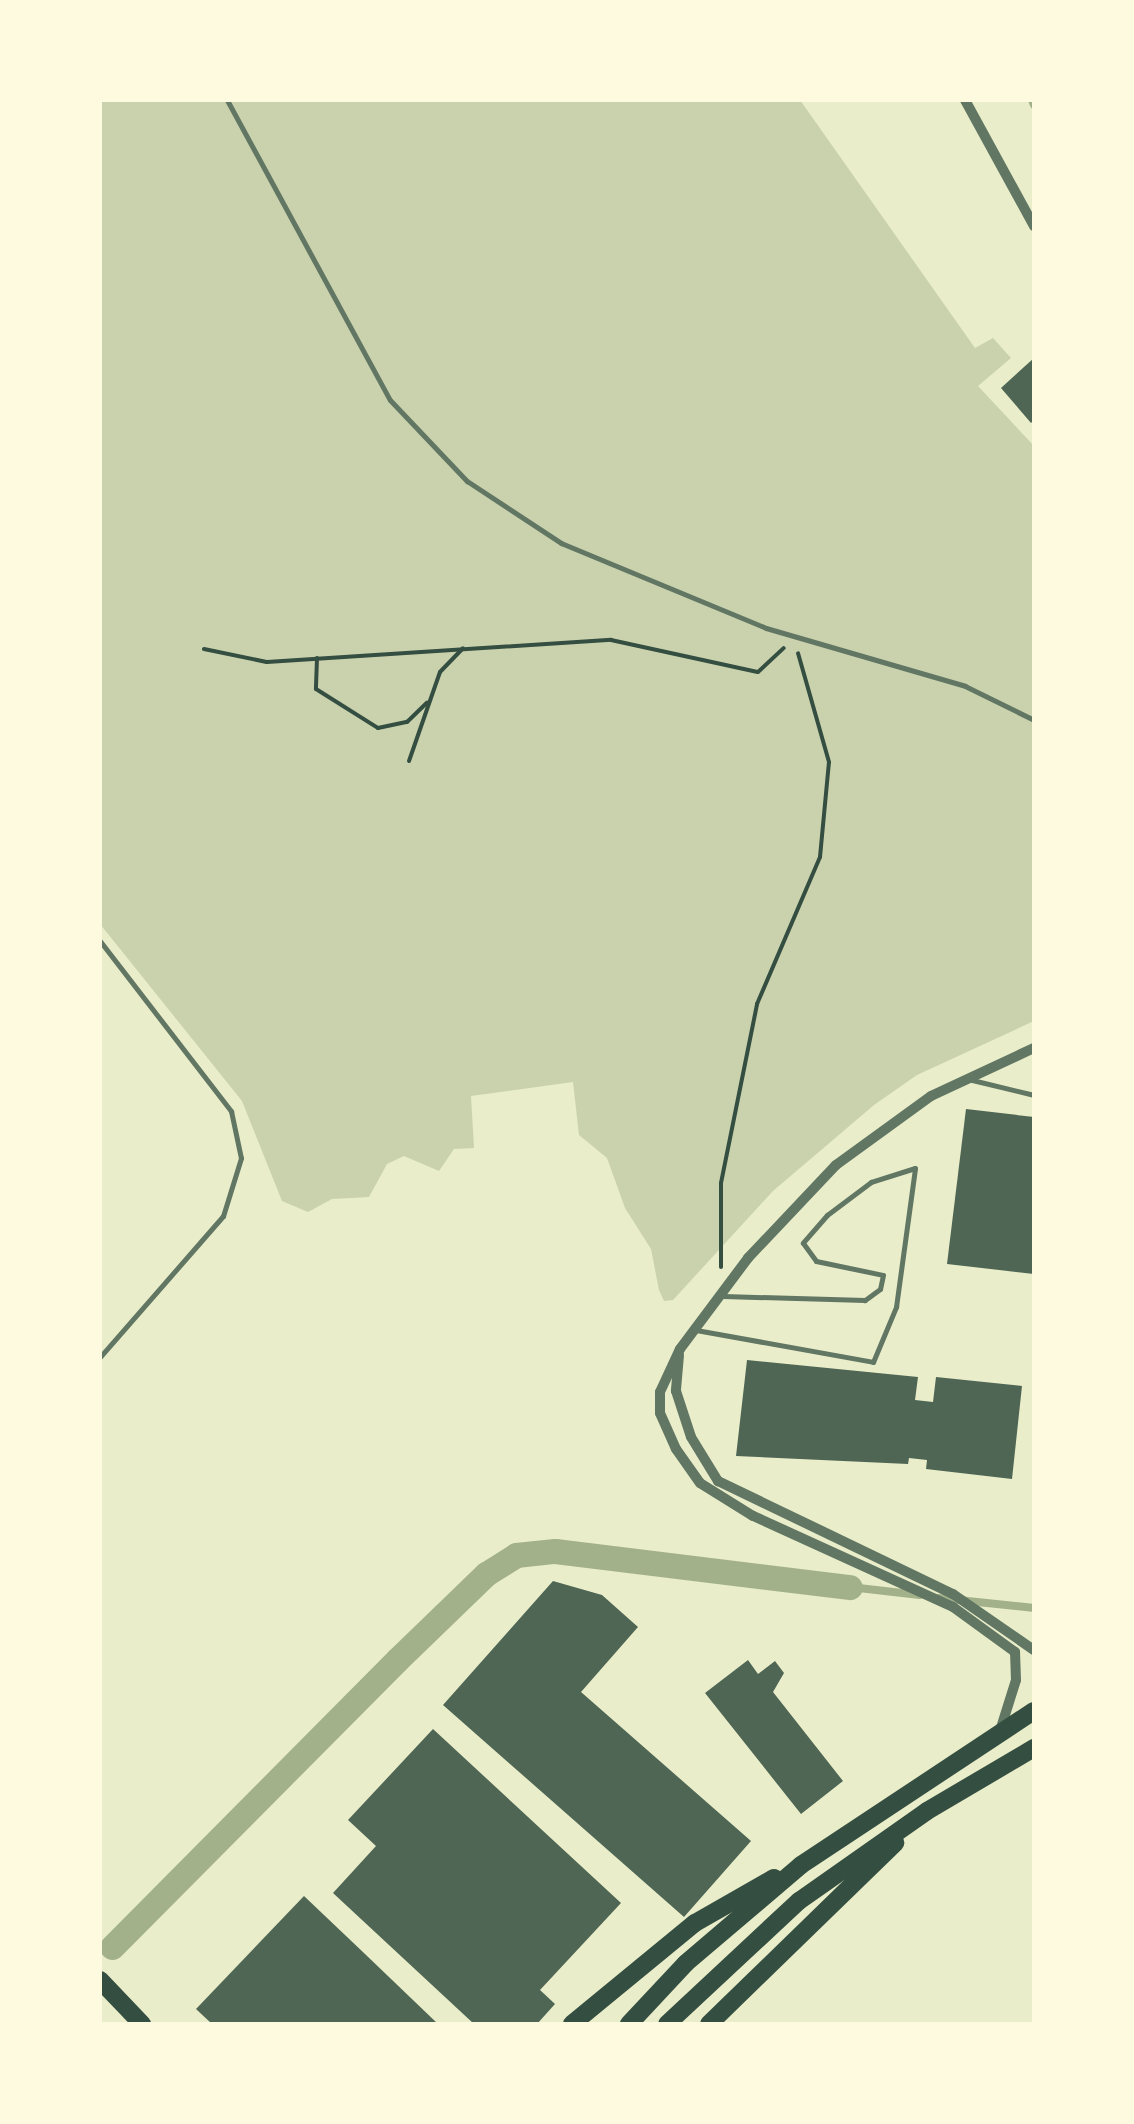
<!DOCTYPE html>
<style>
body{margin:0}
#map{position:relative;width:1134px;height:2124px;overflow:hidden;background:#e9edc9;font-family:Jost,sans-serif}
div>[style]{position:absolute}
.green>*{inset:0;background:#cad2ad}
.stream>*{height:8px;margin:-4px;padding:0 4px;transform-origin:4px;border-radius:4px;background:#a3b18a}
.canal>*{height:25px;margin:-12.5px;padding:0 12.5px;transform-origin:12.5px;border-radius:12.5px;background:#a3b18a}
.building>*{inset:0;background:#4f6655}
.path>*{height:4px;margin:-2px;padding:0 2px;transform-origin:2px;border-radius:2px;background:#344e41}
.service>*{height:5px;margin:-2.5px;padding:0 2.5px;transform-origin:2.5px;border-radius:2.5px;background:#617663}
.minor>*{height:10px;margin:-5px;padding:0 5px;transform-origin:5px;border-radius:5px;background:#617663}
.primary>*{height:18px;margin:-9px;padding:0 9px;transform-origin:9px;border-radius:9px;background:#344e41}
span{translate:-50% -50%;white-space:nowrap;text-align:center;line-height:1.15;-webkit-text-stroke:10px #fefae0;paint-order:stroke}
.frame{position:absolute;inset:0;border:102px solid #fefae0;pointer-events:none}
</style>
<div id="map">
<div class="green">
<i style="clip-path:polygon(100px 100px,800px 100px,975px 348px,993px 338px,1011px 358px,978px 386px,1034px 446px,1034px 1021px,917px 1075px,874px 1105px,773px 1191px,673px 1300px,664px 1301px,659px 1290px,651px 1249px,625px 1208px,607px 1158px,579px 1135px,573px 1082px,471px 1096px,474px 1148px,454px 1149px,439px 1171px,404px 1156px,387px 1164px,369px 1197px,332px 1199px,308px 1212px,282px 1201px,242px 1101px,100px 924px)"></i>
</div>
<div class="stream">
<i style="left:1032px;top:100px;width:5px;rotate:68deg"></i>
<i style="left:850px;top:1587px;width:70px;rotate:6.5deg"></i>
<i style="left:939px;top:1598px;width:96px;rotate:6deg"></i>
</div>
<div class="canal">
<i style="left:112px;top:1947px;width:404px;rotate:-45.2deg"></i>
<i style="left:397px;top:1660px;width:124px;rotate:-44deg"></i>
<i style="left:486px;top:1574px;width:36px;rotate:-32deg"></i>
<i style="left:516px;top:1555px;width:39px;rotate:-6deg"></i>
<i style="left:555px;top:1551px;width:297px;rotate:7deg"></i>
</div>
<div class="building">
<i style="clip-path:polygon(1034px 358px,1034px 420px,1031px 423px,1001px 388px)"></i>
<i style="clip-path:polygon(966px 1109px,1034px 1117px,1034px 1274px,947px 1264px)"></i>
<i style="clip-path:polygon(747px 1360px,918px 1377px,915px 1400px,933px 1402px,936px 1377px,1022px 1386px,1012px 1479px,926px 1469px,927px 1460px,909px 1458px,908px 1464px,736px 1456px)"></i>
<i style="clip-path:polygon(553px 1581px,602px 1595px,638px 1627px,581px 1692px,751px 1841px,684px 1917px,443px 1705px)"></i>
<i style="clip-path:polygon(748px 1660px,758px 1674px,775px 1661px,784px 1673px,773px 1692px,843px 1781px,801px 1814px,705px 1693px)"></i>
<i style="clip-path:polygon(433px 1729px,621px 1903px,540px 1990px,555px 2004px,537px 2024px,474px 2024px,333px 1893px,376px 1846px,348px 1820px)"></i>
<i style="clip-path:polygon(304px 1896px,365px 1954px,438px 2024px,212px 2024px,196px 2009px)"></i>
</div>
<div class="path">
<i style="left:204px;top:649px;width:64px;rotate:11.7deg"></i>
<i style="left:267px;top:662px;width:345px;rotate:-3.7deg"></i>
<i style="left:611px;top:640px;width:150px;rotate:12.3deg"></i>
<i style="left:758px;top:672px;width:35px;rotate:-43deg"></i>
<i style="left:317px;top:658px;width:31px;rotate:92deg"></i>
<i style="left:316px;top:689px;width:73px;rotate:32.2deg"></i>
<i style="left:378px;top:728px;width:30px;rotate:-12deg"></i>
<i style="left:407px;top:722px;width:28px;rotate:-44deg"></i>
<i style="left:409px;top:761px;width:94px;rotate:-70.8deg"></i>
<i style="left:440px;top:672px;width:33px;rotate:-46deg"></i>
<i style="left:721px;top:1267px;width:84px;rotate:-90deg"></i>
<i style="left:721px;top:1183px;width:183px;rotate:-78.6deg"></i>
<i style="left:757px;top:1004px;width:160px;rotate:-66.8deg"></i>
<i style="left:820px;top:857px;width:95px;rotate:-84.6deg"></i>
<i style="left:829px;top:762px;width:113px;rotate:-105.9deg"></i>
</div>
<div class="service">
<i style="left:227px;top:100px;width:341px;rotate:61.5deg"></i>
<i style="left:390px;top:400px;width:112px;rotate:46.5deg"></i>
<i style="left:467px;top:481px;width:113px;rotate:33.4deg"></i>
<i style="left:561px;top:543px;width:222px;rotate:22.5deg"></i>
<i style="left:766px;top:628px;width:207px;rotate:16.2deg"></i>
<i style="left:965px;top:686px;width:77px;rotate:26.2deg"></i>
<i style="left:100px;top:941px;width:215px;rotate:52.4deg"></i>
<i style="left:231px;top:1111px;width:48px;rotate:78deg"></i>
<i style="left:241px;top:1158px;width:61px;rotate:107.2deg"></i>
<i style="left:223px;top:1216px;width:187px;rotate:131.1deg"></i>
<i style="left:968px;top:1079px;width:68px;rotate:13.6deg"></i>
<i style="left:696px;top:1330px;width:180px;rotate:10.2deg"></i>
<i style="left:873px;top:1362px;width:60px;rotate:-67.3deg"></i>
<i style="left:896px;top:1307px;width:140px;rotate:-82.2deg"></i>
<i style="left:915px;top:1168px;width:46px;rotate:162.3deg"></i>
<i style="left:871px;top:1182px;width:55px;rotate:143.1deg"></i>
<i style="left:827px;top:1215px;width:37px;rotate:131deg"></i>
<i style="left:803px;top:1243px;width:22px;rotate:54deg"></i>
<i style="left:816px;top:1261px;width:68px;rotate:11.8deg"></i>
<i style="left:883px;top:1275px;width:14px;rotate:102deg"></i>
<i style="left:880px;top:1289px;width:19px;rotate:144deg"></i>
<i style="left:865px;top:1300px;width:142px;rotate:-178.4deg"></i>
</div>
<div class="minor">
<i style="left:965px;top:100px;width:144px;rotate:61.3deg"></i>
<i style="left:679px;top:1355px;width:36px;rotate:95deg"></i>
<i style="left:676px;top:1391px;width:48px;rotate:71.9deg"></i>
<i style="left:691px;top:1437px;width:52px;rotate:58.5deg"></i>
<i style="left:718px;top:1481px;width:261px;rotate:25.7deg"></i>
<i style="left:953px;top:1594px;width:98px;rotate:34.7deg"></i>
<i style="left:1000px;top:1731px;width:53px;rotate:-72.6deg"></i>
<i style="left:1016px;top:1680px;width:28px;rotate:-92deg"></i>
<i style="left:1015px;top:1652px;width:77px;rotate:-144deg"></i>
<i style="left:953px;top:1607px;width:220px;rotate:-155.5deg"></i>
<i style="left:753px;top:1516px;width:62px;rotate:-148.1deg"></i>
<i style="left:700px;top:1483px;width:42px;rotate:-125.2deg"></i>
<i style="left:676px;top:1449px;width:39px;rotate:-114deg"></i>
<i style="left:660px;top:1413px;width:21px;rotate:-90deg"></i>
<i style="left:660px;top:1392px;width:47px;rotate:-65.1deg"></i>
<i style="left:680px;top:1349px;width:114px;rotate:-53.2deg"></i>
<i style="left:748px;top:1258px;width:128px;rotate:-46.6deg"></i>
<i style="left:836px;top:1165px;width:117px;rotate:-36deg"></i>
<i style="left:931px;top:1096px;width:114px;rotate:-25deg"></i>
</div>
<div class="primary">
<i style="left:100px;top:1980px;width:61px;rotate:46.3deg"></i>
<i style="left:572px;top:2024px;width:159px;rotate:-39.4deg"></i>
<i style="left:695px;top:1923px;width:91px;rotate:-29.7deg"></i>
<i style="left:629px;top:2024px;width:83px;rotate:-46.9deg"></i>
<i style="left:686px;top:1963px;width:151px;rotate:-40.4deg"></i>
<i style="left:801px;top:1865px;width:279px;rotate:-33.5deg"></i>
<i style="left:667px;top:2024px;width:180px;rotate:-43deg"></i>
<i style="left:799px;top:1901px;width:156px;rotate:-35.1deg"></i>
<i style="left:927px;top:1811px;width:124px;rotate:-30.5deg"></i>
<i style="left:709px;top:2024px;width:260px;rotate:-44.2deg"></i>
</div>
<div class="frame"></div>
</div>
